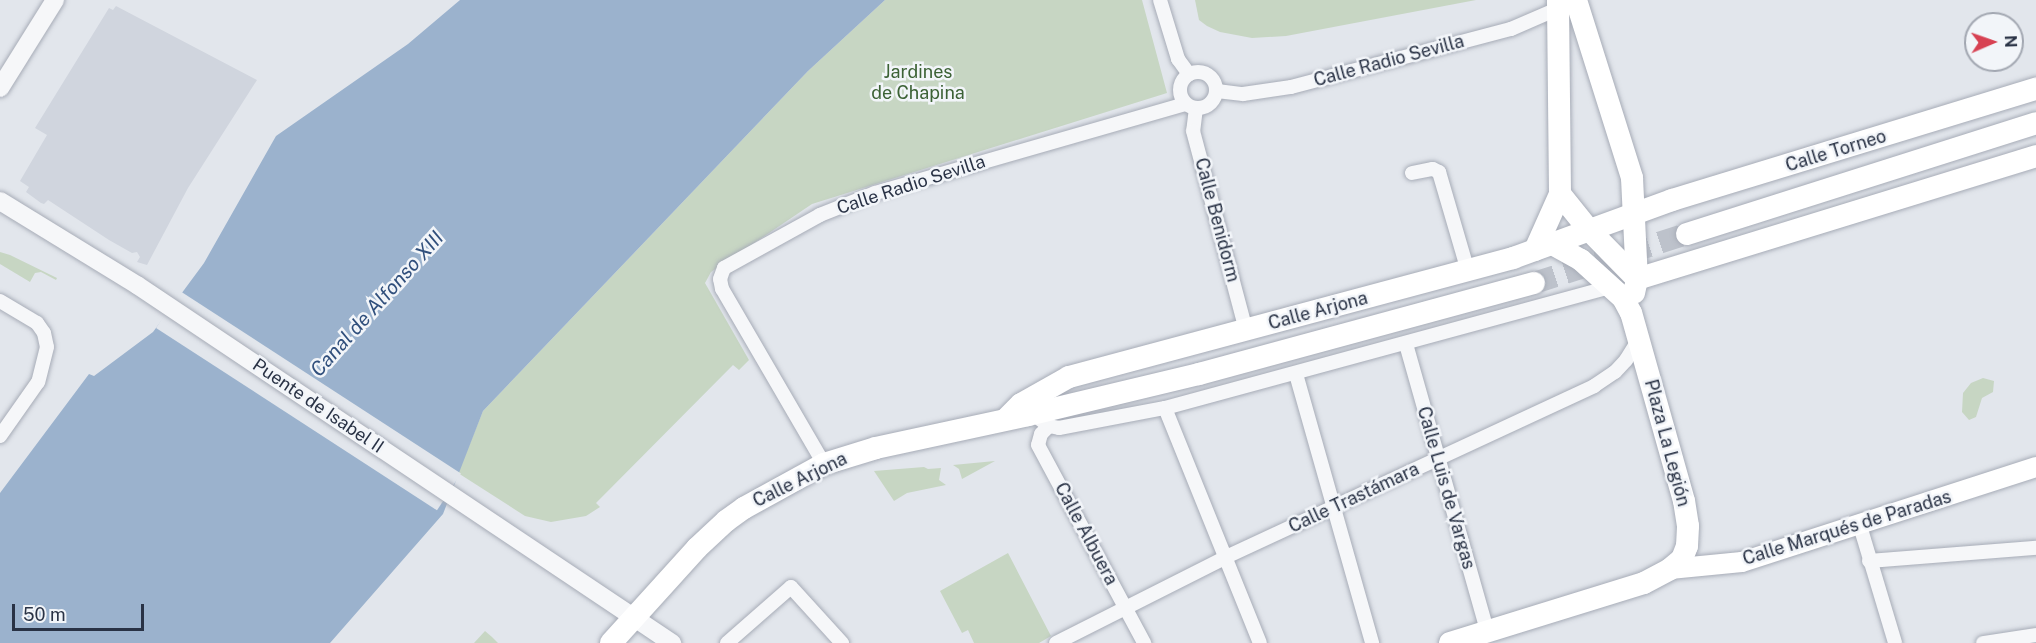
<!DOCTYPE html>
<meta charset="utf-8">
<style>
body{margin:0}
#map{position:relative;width:2036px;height:643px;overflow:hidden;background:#e2e6ec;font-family:"Public Sans",sans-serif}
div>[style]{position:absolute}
.built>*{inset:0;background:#d0d5de}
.green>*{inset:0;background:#c7d6c3}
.water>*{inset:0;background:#9bb2cd}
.pier>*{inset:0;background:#e2e6ec;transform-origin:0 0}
.primary-tunnel>*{height:22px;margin-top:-11px;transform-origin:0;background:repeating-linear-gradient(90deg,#bdc2cb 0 22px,transparent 0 33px)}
.roads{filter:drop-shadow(0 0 2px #a7acb7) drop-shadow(0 0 2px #a7acb7)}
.minor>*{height:14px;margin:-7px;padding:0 7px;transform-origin:7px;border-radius:7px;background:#f6f7f9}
.minor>.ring{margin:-7px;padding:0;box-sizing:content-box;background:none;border:14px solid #f6f7f9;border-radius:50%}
.tertiary>*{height:18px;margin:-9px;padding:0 9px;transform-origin:9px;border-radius:9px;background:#f6f7f9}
.secondary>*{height:20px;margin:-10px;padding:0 10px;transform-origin:10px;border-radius:10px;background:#fff}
.primary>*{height:22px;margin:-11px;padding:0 11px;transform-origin:11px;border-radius:11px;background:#fff}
span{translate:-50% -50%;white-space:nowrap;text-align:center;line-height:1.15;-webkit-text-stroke:5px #f2f5f9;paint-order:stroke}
.street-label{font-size:18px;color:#293245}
.park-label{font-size:18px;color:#3c6235}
.water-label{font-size:20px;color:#304f7c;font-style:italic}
.north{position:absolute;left:1964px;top:12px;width:60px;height:60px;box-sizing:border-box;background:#f2f5f9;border:2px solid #a2a7b1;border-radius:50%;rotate:88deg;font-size:16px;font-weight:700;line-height:24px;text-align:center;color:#293245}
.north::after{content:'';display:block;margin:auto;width:21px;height:27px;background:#d74152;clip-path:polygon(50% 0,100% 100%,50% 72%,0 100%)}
.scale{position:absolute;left:12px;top:604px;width:132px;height:27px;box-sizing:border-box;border:3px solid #293245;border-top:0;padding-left:8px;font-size:18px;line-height:21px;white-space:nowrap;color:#293245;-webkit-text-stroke:4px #f2f5f9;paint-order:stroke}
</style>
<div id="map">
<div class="built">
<i style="clip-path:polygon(116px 6px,257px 80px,188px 188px,147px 265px,137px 262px,140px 257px,137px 252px,132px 253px,109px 240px,48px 200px,44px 204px,41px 203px,26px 192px,29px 187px,20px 181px,47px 135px,35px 128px,109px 8px,113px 10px)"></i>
</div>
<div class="green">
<i style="clip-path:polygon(885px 0,1142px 0,1167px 93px,812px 204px,711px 272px,705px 283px,749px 360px,739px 370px,733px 365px,596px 503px,600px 507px,586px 516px,551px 522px,525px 516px,458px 473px,483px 411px,808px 71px)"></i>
<i style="clip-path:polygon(1195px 0,1476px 0,1286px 36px,1252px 38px,1220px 32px,1207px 26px,1199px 20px)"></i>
<i style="clip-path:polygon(0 252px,10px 255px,57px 278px,56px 280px,41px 272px,35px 273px,30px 282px,0 264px)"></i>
<i style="clip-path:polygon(1983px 378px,1994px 381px,1993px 392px,1982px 398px,1976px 417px,1969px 420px,1962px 412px,1963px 393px,1971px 383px)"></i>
<i style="clip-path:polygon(995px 461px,962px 479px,959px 469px,953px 465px)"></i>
<i style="clip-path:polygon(924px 467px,928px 469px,941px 468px,939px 480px,946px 485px,907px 493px,894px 501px,874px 471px)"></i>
<i style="clip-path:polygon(1008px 553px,1051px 636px,1039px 643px,974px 643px,968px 630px,962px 633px,940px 591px)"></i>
<i style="clip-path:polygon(485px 631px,492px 637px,498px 643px,474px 643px)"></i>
</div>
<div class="water">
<i style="clip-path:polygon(460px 0,885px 0,808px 71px,483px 411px,443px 514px,330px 643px,0 643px,0 493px,89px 374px,94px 376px,153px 332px,204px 263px,276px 136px,408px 44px)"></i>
</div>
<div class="pier">
<i style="left:180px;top:291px;width:335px;height:44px;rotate:33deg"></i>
</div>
<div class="primary-tunnel">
<i style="left:1534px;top:283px;width:161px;rotate:-17.8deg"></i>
</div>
<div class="roads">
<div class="minor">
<i style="left:1160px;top:0;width:62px;rotate:73deg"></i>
<i style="left:1178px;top:59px;width:19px;rotate:54deg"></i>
<i class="ring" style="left:1180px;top:72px;width:22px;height:22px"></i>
<i style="left:1217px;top:91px;width:26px;rotate:7deg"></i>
<i style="left:1243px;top:94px;width:49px;rotate:-8.3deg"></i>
<i style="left:1291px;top:87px;width:228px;rotate:-14.8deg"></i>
<i style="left:1511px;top:29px;width:50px;rotate:-23.5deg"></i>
<i style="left:1196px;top:108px;width:23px;rotate:97deg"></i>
<i style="left:1193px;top:131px;width:206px;rotate:75.1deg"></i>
<i style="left:1412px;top:173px;width:21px;rotate:-11deg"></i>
<i style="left:1433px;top:169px;width:7px;rotate:27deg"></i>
<i style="left:1439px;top:172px;width:103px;rotate:73.7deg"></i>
<i style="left:0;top:301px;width:43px;rotate:30.7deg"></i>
<i style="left:37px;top:323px;width:12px;rotate:55deg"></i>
<i style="left:44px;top:333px;width:14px;rotate:78deg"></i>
<i style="left:47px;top:347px;width:36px;rotate:104deg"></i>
<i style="left:38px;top:382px;width:66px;rotate:125.1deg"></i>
<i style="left:1406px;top:344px;width:298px;rotate:74.2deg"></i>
<i style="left:1296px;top:374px;width:280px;rotate:74.2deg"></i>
<i style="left:1165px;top:408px;width:253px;rotate:68deg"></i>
<i style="left:1033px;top:414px;width:20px;rotate:37deg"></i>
<i style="left:1049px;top:426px;width:10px;rotate:11deg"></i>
<i style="left:1059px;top:428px;width:108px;rotate:-10.7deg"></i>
<i style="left:1165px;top:408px;width:465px;rotate:-15.2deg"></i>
<i style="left:1049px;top:426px;width:11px;rotate:135deg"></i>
<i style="left:1041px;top:434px;width:11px;rotate:105deg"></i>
<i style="left:1038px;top:445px;width:225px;rotate:61.8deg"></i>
<i style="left:824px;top:464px;width:203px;rotate:-120.2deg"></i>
<i style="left:722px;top:289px;width:10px;rotate:-101deg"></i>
<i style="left:720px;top:279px;width:12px;rotate:-70deg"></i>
<i style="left:724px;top:268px;width:110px;rotate:-28.9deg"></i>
<i style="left:820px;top:215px;width:59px;rotate:-21.8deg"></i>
<i style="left:875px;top:193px;width:323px;rotate:-16deg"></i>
<i style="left:1860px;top:526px;width:122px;rotate:73.3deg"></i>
<i style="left:1869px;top:561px;width:168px;rotate:-4.5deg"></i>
<i style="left:727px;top:643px;width:85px;rotate:-41.2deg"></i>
<i style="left:791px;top:587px;width:76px;rotate:47.7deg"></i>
<i style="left:1056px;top:643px;width:191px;rotate:-26.8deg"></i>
<i style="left:1226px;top:557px;width:406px;rotate:-24.9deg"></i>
<i style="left:1594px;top:386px;width:25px;rotate:-34deg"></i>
<i style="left:1615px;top:372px;width:16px;rotate:-47deg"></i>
<i style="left:1626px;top:360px;width:25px;rotate:-58deg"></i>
<i style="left:1983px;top:643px;width:54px;rotate:-8.6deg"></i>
</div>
<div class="tertiary">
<i style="left:0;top:88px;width:104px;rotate:-58deg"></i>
<i style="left:0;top:201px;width:161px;rotate:31.5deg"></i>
<i style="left:137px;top:285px;width:644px;rotate:33.79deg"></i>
</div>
<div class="secondary">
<i style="left:1670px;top:569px;width:72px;rotate:-5.6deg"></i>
<i style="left:1742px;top:562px;width:309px;rotate:-17.9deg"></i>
</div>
<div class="primary">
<i style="left:1576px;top:0;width:187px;rotate:72.5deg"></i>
<i style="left:1632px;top:178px;width:101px;rotate:87.2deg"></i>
<i style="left:1637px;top:279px;width:14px;rotate:102deg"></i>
<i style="left:1560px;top:194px;width:46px;rotate:51.1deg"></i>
<i style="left:1589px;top:230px;width:69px;rotate:45.6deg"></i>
<i style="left:1687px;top:234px;width:366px;rotate:-17.6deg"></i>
<i style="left:1535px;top:250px;width:61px;rotate:-65.9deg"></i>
<i style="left:1560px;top:194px;width:194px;rotate:-90.6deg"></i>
<i style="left:1637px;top:279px;width:418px;rotate:-17.1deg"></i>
<i style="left:1006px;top:419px;width:21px;rotate:-45deg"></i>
<i style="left:1021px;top:404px;width:55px;rotate:-29.4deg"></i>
<i style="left:1069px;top:377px;width:460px;rotate:-15deg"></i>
<i style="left:1513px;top:258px;width:169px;rotate:-20deg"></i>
<i style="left:1672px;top:200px;width:381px;rotate:-17deg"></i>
<i style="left:611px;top:643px;width:128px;rotate:-47.8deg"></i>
<i style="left:697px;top:548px;width:40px;rotate:-43deg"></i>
<i style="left:726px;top:521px;width:22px;rotate:-36deg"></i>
<i style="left:744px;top:508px;width:91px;rotate:-28.8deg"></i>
<i style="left:824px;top:464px;width:54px;rotate:-17.1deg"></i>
<i style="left:876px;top:448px;width:156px;rotate:-12.2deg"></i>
<i style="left:1028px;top:415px;width:176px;rotate:-13.5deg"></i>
<i style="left:1199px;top:374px;width:347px;rotate:-15.2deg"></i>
<i style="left:1450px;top:643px;width:203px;rotate:-17.2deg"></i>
<i style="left:1644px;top:583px;width:30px;rotate:-28deg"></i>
<i style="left:1670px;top:569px;width:16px;rotate:-40deg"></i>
<i style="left:1682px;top:559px;width:14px;rotate:-69deg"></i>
<i style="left:1687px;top:546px;width:20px;rotate:-87deg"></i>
<i style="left:1688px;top:526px;width:25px;rotate:-99deg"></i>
<i style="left:1684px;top:501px;width:195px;rotate:-105.7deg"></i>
<i style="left:1631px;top:313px;width:17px;rotate:-118deg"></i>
<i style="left:1623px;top:298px;width:57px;rotate:-137.9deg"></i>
<i style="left:1581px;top:260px;width:31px;rotate:-151deg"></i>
</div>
</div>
<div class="street-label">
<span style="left:1389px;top:61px;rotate:-15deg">Calle Radio Sevilla</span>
<span style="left:1836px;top:151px;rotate:-17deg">Calle Torneo</span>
<span style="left:911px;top:185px;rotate:-18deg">Calle Radio Sevilla</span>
<span style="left:1217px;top:220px;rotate:75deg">Calle Benidorm</span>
<span style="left:1318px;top:311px;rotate:-15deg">Calle Arjona</span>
<span style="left:318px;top:406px;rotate:34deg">Puente de Isabel II</span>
<span style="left:1667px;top:443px;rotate:75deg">Plaza La Legión</span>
<span style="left:800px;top:480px;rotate:-26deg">Calle Arjona</span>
<span style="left:1446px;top:488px;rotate:74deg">Calle Luis de Vargas</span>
<span style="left:1354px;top:498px;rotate:-25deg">Calle Trastámara</span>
<span style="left:1847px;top:528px;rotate:-17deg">Calle Marqués de Paradas</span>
<span style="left:1086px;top:534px;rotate:62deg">Calle Albuera</span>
</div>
<div class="park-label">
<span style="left:918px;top:83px">Jardines<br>de Chapina</span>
</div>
<div class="water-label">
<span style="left:377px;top:304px;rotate:-48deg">Canal de Alfonso XIII</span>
</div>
<div class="north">N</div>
<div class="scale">50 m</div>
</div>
